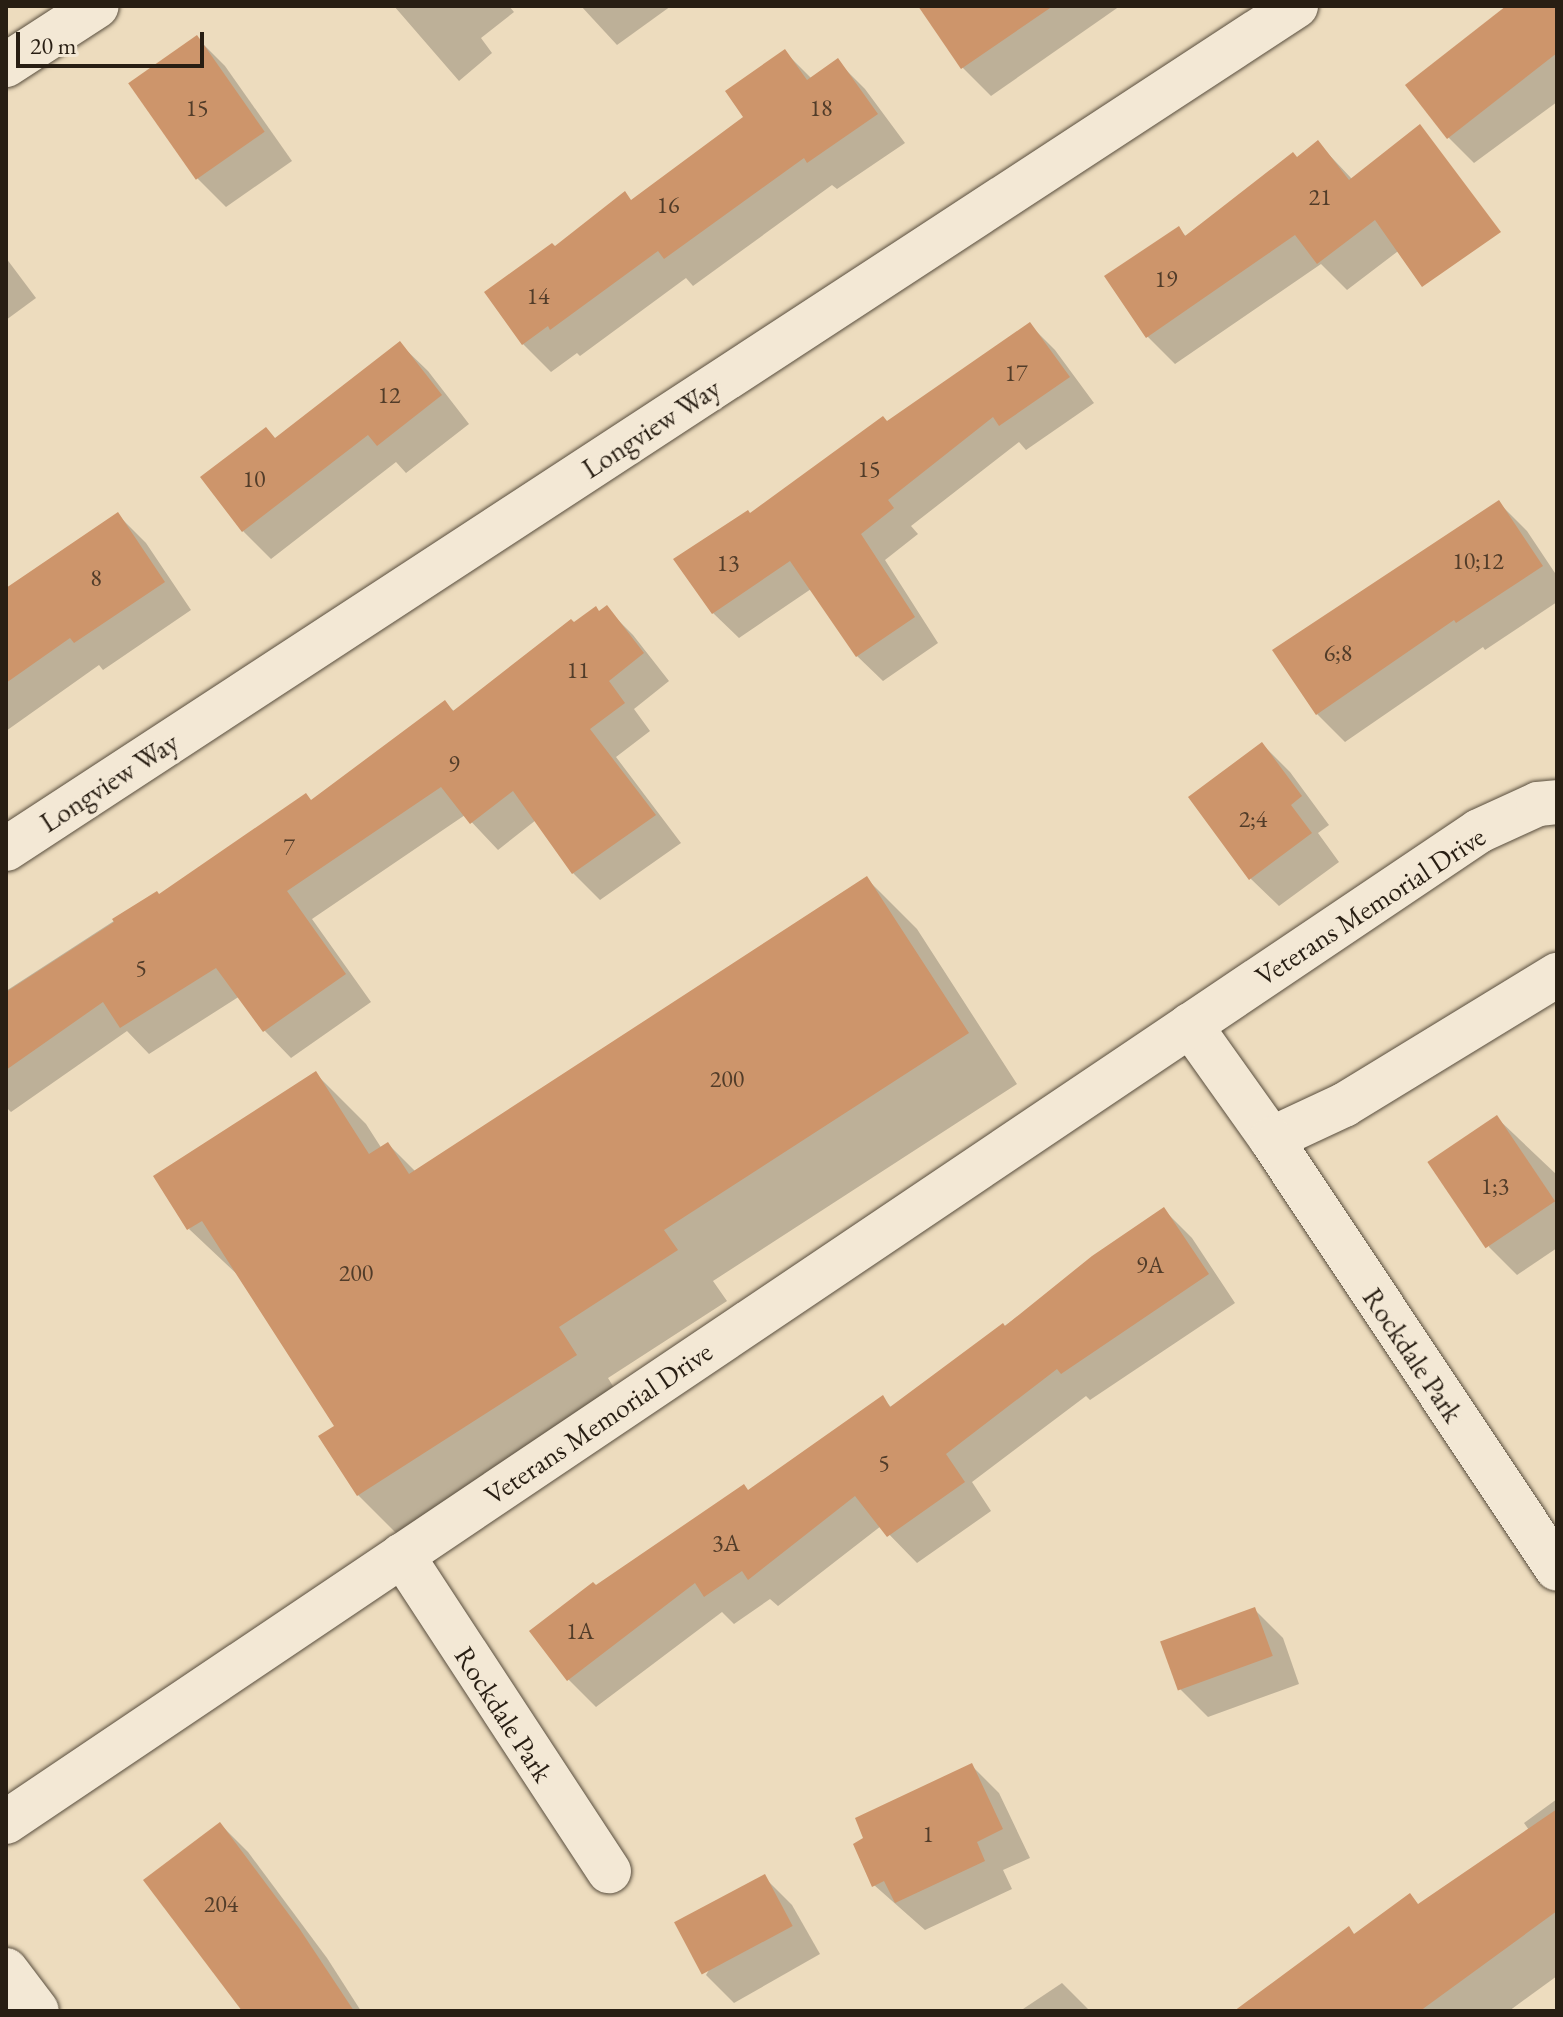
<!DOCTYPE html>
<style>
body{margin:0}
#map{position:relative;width:1563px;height:2017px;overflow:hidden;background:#eddcbe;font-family:"EB Garamond",serif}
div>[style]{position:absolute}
.shadow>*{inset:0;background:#0003}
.building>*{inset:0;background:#cd956b;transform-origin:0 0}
.roads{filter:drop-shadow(0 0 2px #594e3e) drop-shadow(0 0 2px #594e3e)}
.street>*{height:44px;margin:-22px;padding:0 22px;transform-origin:22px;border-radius:22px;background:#f3e8d5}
.secondary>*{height:44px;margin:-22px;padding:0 22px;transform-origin:22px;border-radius:22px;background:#f3e8d5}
span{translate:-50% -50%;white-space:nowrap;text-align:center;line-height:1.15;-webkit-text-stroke:7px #f3e8d5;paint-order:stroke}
.number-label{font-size:24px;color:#513c29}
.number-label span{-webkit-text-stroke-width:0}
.street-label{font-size:28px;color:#281e13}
.frame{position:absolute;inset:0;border:8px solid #281e13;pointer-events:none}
.scale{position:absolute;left:16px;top:32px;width:188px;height:36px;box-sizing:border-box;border:4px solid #281e13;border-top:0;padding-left:10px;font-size:24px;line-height:28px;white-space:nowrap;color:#281e13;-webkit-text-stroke:6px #f3e8d5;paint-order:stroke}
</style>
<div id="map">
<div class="shadow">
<i style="clip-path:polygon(394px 6px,509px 6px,514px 12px,481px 38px,492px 53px,459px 81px)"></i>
<i style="clip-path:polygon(581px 6px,671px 6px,617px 45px)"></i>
<i style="clip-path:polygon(921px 6px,1120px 6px,991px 96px,963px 68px)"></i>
<i style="clip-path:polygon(1526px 6px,1557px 6px,1557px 102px,1474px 163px,1446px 135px)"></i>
<i style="clip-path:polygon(197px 38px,225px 66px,292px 161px,226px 207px,198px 179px,131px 84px)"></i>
<i style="clip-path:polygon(785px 52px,812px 79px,837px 61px,865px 89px,905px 143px,837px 189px,832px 185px,693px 286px,686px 278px,580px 356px,577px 353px,551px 372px,523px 344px,555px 248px,632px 202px,746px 118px)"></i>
<i style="clip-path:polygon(1318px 143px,1352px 179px,1435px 223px,1347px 290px,1321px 264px,1175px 364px,1147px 336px,1178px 229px,1187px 237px)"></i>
<i style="clip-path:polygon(6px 258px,36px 298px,6px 320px)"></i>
<i style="clip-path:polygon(1030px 325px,1055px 350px,1094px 403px,1026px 450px,1019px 442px,911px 526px,918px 534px,885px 560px,938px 643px,883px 681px,857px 656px,811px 589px,739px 638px,713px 613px,750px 516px)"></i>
<i style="clip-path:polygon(400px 344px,428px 371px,469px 424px,406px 473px,396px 462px,271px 559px,243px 531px,276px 440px)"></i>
<i style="clip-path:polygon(1499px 503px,1527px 531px,1557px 576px,1557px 602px,1485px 650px,1483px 647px,1345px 742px,1317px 714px)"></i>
<i style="clip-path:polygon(118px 515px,146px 543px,191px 610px,103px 670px,99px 665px,6px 731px,6px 605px)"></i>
<i style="clip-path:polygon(606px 608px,633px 635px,669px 681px,634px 709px,650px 731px,616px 757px,681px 843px,600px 900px,573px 873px,536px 820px,498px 850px,465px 815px,312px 919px,371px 1002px,291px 1058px,265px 1031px,240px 996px,149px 1054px,127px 1031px,11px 1112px,6px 1107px,6px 991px,157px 893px,159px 896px,312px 801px,445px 703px,455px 712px,574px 625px)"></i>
<i style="clip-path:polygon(1262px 744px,1290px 772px,1329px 825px,1318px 833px,1339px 862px,1279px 906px,1251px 879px)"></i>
<i style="clip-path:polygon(867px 879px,917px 929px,1017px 1084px,713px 1281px,727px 1301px,608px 1378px,625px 1406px,408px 1545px,358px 1495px,337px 1427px,241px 1278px,189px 1229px,316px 1074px,366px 1124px,382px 1149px,388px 1144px,416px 1172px)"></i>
<i style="clip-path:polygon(1497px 1118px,1557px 1175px,1557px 1248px,1517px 1275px,1489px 1247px)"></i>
<i style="clip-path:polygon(1164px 1210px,1192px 1238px,1235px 1303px,1090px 1400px,1086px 1396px,972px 1482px,991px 1511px,917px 1563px,881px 1526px,778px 1606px,770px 1599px,734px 1624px,722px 1612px,596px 1707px,568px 1679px,596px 1587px,749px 1492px,882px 1398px,892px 1408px)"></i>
<i style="clip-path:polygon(1255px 1610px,1283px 1638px,1299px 1684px,1208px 1717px,1180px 1689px)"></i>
<i style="clip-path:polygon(971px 1765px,999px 1793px,1030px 1858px,1003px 1870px,1012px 1889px,925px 1930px,874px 1885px)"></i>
<i style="clip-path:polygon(1557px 1799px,1557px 1976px,1509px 2011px,1237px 2011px,1355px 1936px,1419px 1906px,1529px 1830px,1524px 1823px)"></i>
<i style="clip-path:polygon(220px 1824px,248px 1852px,327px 1958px,361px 2011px,246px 2011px)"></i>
<i style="clip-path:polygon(764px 1877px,792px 1905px,820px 1954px,734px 2003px,706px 1975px)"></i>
<i style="clip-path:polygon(1062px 1983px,1090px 2011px,1020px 2011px)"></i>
</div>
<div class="building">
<i style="clip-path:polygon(918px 6px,1053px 6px,961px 69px)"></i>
<i style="clip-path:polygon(1506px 6px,1557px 6px,1557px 53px,1447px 139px,1405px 85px)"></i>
<i style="left:197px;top:35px;width:118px;height:84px;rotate:55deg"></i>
<i style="clip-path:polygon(785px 49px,807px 80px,838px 58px,878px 114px,807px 163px,804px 158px,664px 259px,658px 251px,550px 330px,548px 326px,522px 345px,484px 292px,552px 243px,555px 246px,625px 191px,631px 200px,743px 117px,725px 91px)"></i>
<i style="clip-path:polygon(1420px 124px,1501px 232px,1422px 287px,1375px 220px,1317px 264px,1295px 235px,1146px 338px,1104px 276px,1179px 226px,1185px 236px,1293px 152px,1297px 157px,1318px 140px,1349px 180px)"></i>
<i style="clip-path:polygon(1030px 322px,1070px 377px,999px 426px,993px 417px,888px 500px,894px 508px,861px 534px,915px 617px,856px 657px,790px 561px,712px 614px,673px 559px,748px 510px,750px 513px,883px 416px,887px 421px)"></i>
<i style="clip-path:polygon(400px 341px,442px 395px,377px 446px,368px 435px,242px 532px,200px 477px,266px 427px,275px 438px)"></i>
<i style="clip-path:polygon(1499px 500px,1543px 566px,1456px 623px,1454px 620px,1316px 715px,1272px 650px)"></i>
<i style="clip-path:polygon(118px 512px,165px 582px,74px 643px,70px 638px,6px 683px,6px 588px)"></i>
<i style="clip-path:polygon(607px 605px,644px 653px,609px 681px,625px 703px,590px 729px,656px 815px,572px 874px,513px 791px,470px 824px,441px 787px,287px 891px,346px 974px,263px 1032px,216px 968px,120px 1028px,103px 1002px,6px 1070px,6px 992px,114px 922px,112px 919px,157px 891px,159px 894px,306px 793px,311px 800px,445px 700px,453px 711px,571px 619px,574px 622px,596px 606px,599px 611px)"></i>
<i style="clip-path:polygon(1262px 742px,1302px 796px,1291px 805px,1312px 833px,1249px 880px,1188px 797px)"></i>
<i style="clip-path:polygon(867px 876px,969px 1033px,664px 1230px,678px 1250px,559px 1327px,577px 1355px,357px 1496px,318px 1436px,334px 1426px,202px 1221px,187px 1230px,153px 1176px,316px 1071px,369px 1154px,388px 1142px,409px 1174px)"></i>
<i style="left:1497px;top:1115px;width:104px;height:84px;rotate:56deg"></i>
<i style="clip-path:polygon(1164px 1207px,1209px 1274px,1061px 1374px,1057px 1369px,946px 1454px,965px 1482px,887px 1537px,855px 1496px,748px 1580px,742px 1571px,704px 1597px,695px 1583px,567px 1681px,529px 1631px,593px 1582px,596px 1585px,744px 1484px,748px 1490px,883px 1395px,890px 1407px,1003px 1323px,1005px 1326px,1092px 1256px)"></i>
<i style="left:1255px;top:1607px;width:52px;height:101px;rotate:70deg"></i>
<i style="clip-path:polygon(972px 1763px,1003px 1829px,977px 1842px,985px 1861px,895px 1903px,884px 1881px,872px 1887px,853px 1844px,863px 1838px,855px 1818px)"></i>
<i style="clip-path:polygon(1557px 1809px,1557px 1911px,1420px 2011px,1234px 2011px,1349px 1926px,1354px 1934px,1410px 1893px,1418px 1904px)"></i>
<i style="clip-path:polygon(220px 1822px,299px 1928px,354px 2011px,242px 2011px,143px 1880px)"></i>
<i style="left:765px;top:1874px;width:59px;height:103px;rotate:62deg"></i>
</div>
<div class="roads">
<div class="street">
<i style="left:6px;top:65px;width:108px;rotate:-33deg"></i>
<i style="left:6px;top:849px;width:1541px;rotate:-33.16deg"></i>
<i style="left:1190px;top:1025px;width:140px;rotate:54.6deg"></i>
<i style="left:1271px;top:1139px;width:81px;rotate:-25deg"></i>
<i style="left:1344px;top:1105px;width:250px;rotate:-31.4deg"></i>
<i style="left:1271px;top:1139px;width:516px;rotate:56.37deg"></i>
<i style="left:402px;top:1555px;width:378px;rotate:56.8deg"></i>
<i style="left:6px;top:1822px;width:1775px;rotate:-33.93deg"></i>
<i style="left:1479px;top:831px;width:65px;rotate:-24.6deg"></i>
<i style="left:1538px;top:804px;width:19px;rotate:-6deg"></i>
</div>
<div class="secondary">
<i style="left:6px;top:1970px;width:51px;rotate:52.9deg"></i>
</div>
</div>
<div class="number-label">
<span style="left:197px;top:108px">15</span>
<span style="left:821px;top:108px">18</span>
<span style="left:1320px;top:197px">21</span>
<span style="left:668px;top:205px">16</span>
<span style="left:1166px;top:279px">19</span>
<span style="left:538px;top:296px">14</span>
<span style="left:1016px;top:373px">17</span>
<span style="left:389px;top:395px">12</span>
<span style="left:869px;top:469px">15</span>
<span style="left:254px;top:479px">10</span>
<span style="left:1478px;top:561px">10;12</span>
<span style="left:728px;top:563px">13</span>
<span style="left:96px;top:578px">8</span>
<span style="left:1338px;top:653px">6;8</span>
<span style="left:578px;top:670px">11</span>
<span style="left:454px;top:764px">9</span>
<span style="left:1253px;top:819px">2;4</span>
<span style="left:289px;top:847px">7</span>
<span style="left:141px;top:968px">5</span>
<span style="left:727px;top:1079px">200</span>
<span style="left:1495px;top:1186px">1;3</span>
<span style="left:1150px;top:1265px">9A</span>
<span style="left:356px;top:1273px">200</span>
<span style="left:884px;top:1463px">5</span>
<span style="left:726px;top:1543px">3A</span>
<span style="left:580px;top:1631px">1A</span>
<span style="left:928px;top:1834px">1</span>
<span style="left:221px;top:1904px">204</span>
</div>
<div class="street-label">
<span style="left:651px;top:428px;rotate:-33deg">Longview Way</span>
<span style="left:109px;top:782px;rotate:-33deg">Longview Way</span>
<span style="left:1370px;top:906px;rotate:-33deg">Veterans Memorial Drive</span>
<span style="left:1413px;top:1355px;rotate:56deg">Rockdale Park</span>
<span style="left:598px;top:1423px;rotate:-34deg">Veterans Memorial Drive</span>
<span style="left:504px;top:1714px;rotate:57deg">Rockdale Park</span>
</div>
<div class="frame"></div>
<div class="scale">20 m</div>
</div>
